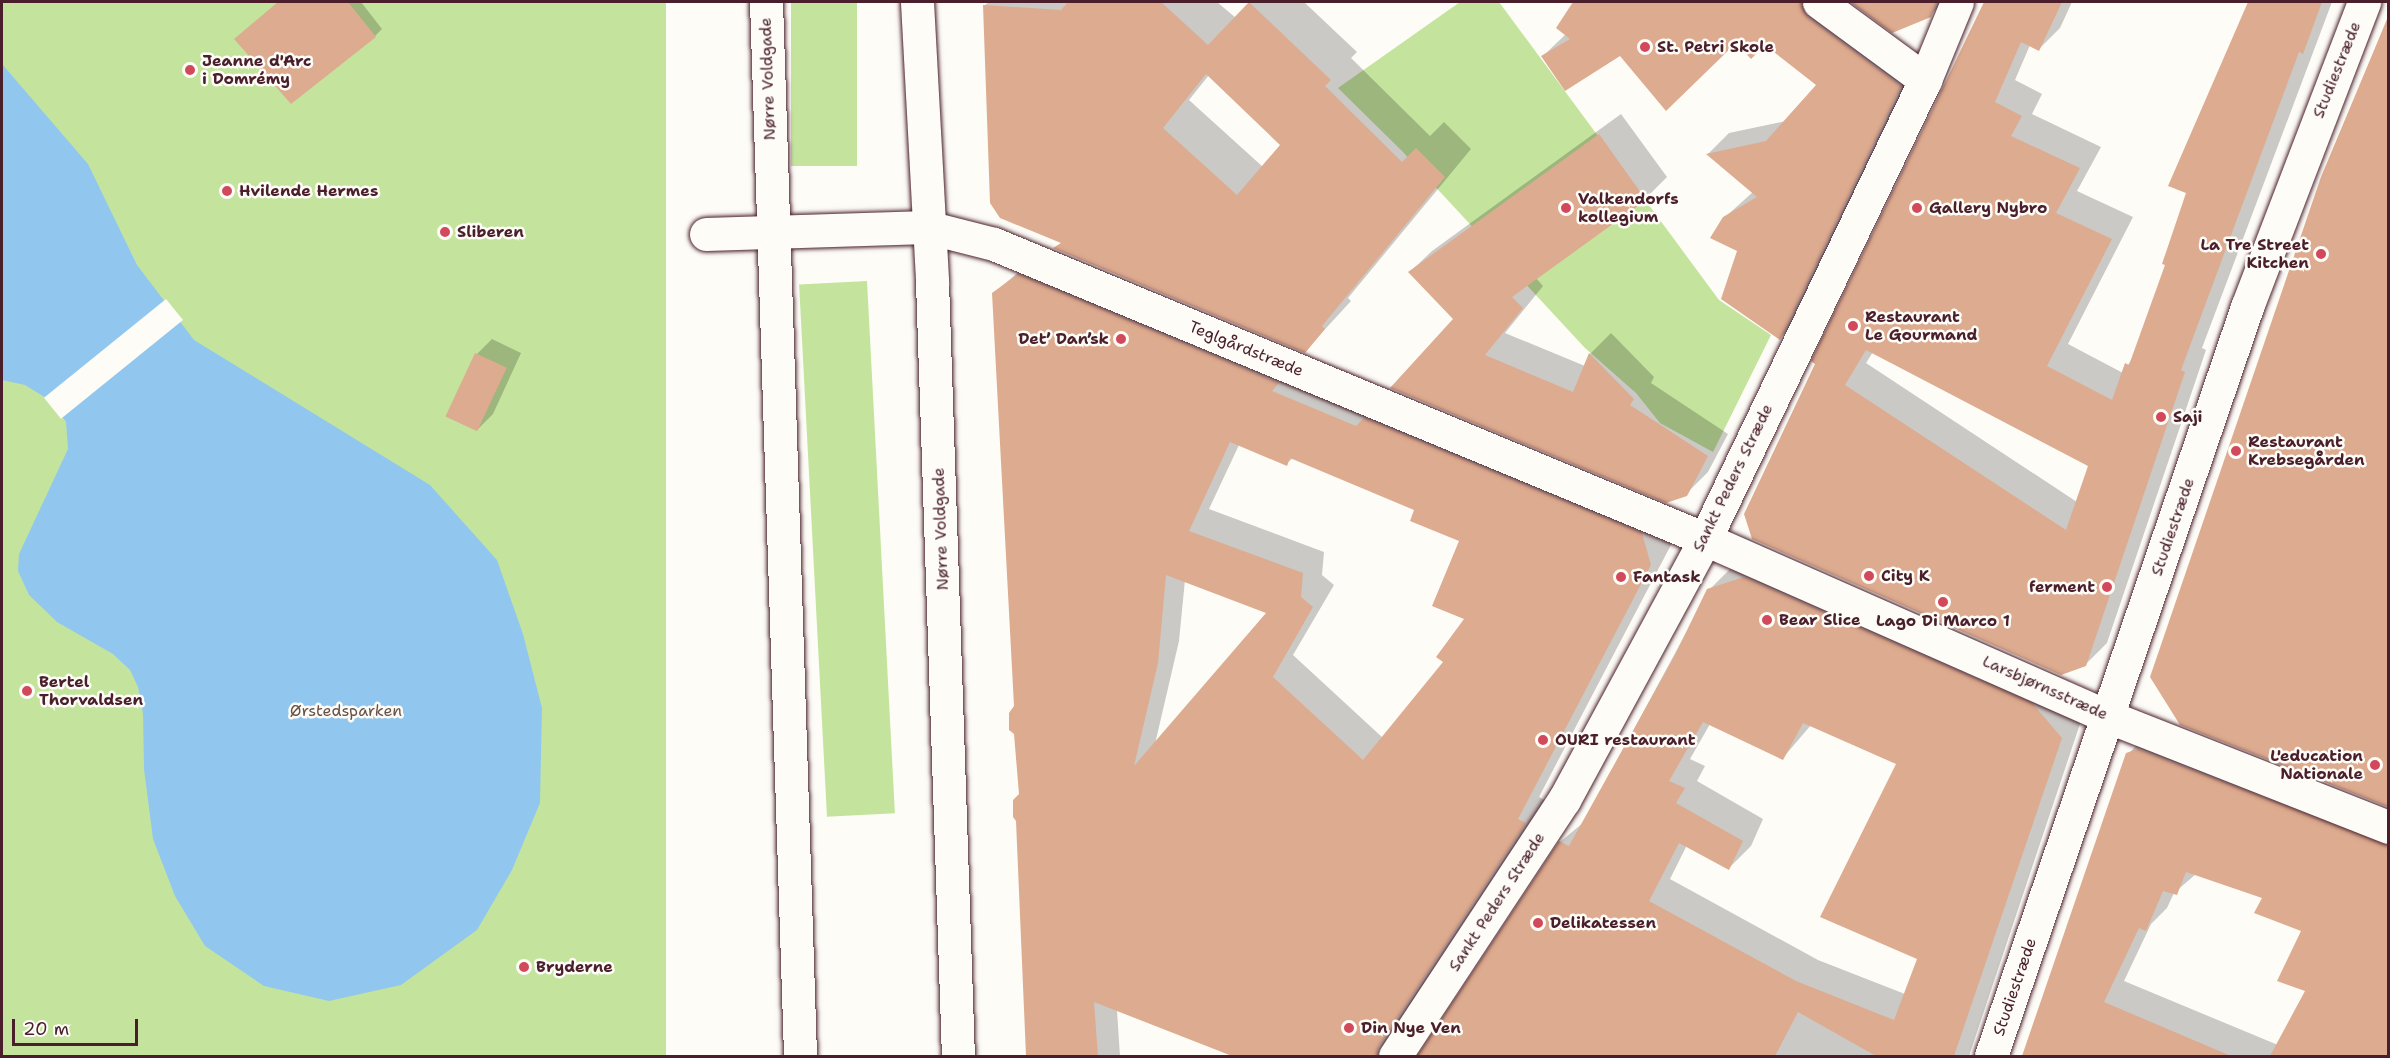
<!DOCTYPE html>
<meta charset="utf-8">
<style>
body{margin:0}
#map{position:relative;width:2390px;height:1058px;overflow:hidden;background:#fdfcf7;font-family:"Shantell Sans",sans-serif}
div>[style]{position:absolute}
.green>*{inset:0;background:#c4e49d;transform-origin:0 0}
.water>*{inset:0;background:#91c7ef}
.pier>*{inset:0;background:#fdfcf7;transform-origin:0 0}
.shadow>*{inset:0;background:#0003}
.building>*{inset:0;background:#ddab8f;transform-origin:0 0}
.roads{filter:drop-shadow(0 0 2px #4a1f2b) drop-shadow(0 0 2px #4a1f2b)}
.minor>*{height:33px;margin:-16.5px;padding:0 16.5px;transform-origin:16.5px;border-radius:16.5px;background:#fdfcf7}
.dots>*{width:16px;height:16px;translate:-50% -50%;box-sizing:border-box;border:3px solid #fdfcf7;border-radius:50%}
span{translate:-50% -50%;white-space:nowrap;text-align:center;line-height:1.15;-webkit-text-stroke:5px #fdfcf7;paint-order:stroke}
.poi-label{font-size:16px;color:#4a1f2b;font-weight:700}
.left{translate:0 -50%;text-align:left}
.right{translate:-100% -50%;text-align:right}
.street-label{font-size:16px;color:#4a1f2b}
.park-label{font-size:16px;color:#685048}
.frame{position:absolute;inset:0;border:3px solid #4a1f2b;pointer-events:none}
.scale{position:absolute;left:12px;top:1019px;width:126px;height:27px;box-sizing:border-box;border:3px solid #4a1f2b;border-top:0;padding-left:8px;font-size:18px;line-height:21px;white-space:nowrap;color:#4a1f2b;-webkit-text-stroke:4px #fdfcf7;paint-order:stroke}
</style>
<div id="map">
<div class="green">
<i style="left:2px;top:2px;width:664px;height:1054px"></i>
<i style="left:791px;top:2px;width:66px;height:164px"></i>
<i style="clip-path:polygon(1460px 2px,1499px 2px,1719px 300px,1771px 335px,1713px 452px,1660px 423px,1636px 393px,1585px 348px,1403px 152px,1338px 88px)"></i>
<i style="left:867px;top:281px;width:533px;height:68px;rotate:87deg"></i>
</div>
<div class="water">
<i style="clip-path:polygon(2px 64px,88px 164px,137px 265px,194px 340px,430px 485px,497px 560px,523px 634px,542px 708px,540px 803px,512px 870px,477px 930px,401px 985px,329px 1001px,264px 986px,205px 946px,175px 896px,153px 839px,144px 769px,143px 714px,138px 687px,130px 670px,113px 654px,57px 622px,29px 595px,18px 571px,19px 554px,68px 449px,66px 422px,51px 401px,25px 385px,2px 380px)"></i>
</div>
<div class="pier">
<i style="left:166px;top:299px;width:27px;height:157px;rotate:51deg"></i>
</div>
<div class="shadow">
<i style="clip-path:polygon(279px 2px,361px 2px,382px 29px,375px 36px,243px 32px)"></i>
<i style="clip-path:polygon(evenodd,989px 2px,1217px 2px,1236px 18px,1252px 2px,1304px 2px,1357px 52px,1351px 58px,1430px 136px,1444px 122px,1471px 149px,1348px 298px,1351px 301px,1305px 351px,1056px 248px,1062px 242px,991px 202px,985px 5px,989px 2px,1209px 75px,1282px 145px,1263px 167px,1189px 100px,1209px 75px)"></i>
<i style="clip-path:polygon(1574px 2px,1837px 2px,1922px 64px,1801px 316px,1780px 338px,1724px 218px,1753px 192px,1708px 154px,1729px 133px,1786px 121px,1818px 85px,1765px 43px,1736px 40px,1620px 54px,1543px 56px,1566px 34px,1558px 27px)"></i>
<i style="clip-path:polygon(1852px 2px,1944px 2px,1930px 15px,1892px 31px)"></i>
<i style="clip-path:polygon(evenodd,1985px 2px,2072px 2px,2060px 28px,2039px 49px,2030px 45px,2015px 80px,2042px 94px,2032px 114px,2101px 147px,2077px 191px,2133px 217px,2068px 344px,2123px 373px,2133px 357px,2167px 264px,2188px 192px,2170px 185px,2250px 2px,2332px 2px,2202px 348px,2206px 350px,2107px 643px,2085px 665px,1813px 361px,1985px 2px,1873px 352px,2090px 465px,2077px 502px,1866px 363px,1873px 352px)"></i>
<i style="clip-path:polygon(2388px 17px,2388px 805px,2181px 723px,2322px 177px)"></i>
<i style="clip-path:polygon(1621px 114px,1667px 177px,1645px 199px,1536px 278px,1543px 286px,1505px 333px,1585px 366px,1590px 354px,1611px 333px,1654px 377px,1651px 383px,1728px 434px,1708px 472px,1686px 494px,1393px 388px,1455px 319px,1410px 272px,1432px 251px)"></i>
<i style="clip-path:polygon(evenodd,1040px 253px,1672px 543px,1539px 797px,1546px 801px,1406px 1050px,1417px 1054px,1423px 1051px,1560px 842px,1584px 822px,1709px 590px,1731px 568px,2083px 715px,1969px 1056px,1236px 1056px,1117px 1010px,1120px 1056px,1028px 1056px,1018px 820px,1021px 795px,993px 294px,1040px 253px,1239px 445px,1286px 464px,1293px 458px,1416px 509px,1461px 540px,1467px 618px,1445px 662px,1383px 738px,1293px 655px,1334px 585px,1322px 575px,1324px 552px,1209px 509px,1239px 445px,1040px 253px,1185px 580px,1269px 613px,1155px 744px,1179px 641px,1185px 580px,1040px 253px,1710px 724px,1782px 759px,1811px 725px,1898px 763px,1919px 958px,1905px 994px,1818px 960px,1670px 879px,1687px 845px,1729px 868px,1751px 846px,1763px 819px,1697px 781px,1705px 766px,1690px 759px,1710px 724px)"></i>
<i style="clip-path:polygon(492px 339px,521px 353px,493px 414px,478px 429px,477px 354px)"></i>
<i style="clip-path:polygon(evenodd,2150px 732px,2388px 818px,2388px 1056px,2023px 1056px,2128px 754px,2150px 732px,2196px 874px,2264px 897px,2303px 930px,2307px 990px,2278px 1045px,2124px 981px,2151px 924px,2167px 908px,2174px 893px,2196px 874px)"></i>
</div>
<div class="building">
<i style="clip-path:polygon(278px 2px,348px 2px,376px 37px,291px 104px,234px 39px)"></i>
<i style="clip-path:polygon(evenodd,1068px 2px,1161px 2px,1208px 45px,1249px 2px,1331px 80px,1325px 86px,1402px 162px,1416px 148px,1445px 177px,1322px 326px,1325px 329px,1305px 353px,1053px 248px,1061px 243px,1000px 218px,990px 203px,983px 5px,1061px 10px,1068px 2px,1206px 74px,1280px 145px,1237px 195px,1163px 128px,1206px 74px)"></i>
<i style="clip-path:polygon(1573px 2px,1801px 2px,1808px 17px,1901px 86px,1780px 340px,1721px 299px,1737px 251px,1710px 238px,1723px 217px,1757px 197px,1706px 154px,1766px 141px,1816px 85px,1765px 45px,1751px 59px,1736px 43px,1666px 111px,1620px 56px,1565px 91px,1541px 56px,1570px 39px,1556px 28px)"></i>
<i style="clip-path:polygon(1850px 2px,1937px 2px,1931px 17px,1892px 33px)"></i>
<i style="clip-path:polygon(evenodd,1984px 2px,2062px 2px,2039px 51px,2021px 42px,1995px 102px,2022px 116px,2011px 136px,2080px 168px,2056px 213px,2112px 239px,2047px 366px,2112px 400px,2125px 363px,2129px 365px,2165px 265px,2162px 264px,2186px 193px,2168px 186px,2248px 2px,2322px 2px,2303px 54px,2299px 52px,2181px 370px,2185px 372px,2086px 666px,2061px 675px,1752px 539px,1744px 514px,1815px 364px,1811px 361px,1984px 2px,1866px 350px,2088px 466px,2066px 530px,1845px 385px,1866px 350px)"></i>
<i style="clip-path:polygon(2388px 17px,2388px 807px,2180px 725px,2150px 677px,2321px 177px)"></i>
<i style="clip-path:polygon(1599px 134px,1646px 200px,1512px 297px,1523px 308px,1485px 355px,1573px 392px,1589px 353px,1634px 399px,1630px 405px,1708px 456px,1687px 496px,1666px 503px,1390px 388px,1453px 319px,1408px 272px)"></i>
<i style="clip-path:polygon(evenodd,1018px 274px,1279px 383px,1272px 391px,1356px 426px,1364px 418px,1642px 533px,1651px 565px,1518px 819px,1526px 823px,1379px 1046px,1377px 1056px,1232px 1056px,1094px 1002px,1098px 1056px,1026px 1056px,1016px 821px,1013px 817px,1013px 800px,1019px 794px,1014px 734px,1009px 730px,1009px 713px,1014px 706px,992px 293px,1018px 274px,1230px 442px,1287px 466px,1290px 458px,1414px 510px,1410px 521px,1459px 541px,1432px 606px,1464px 619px,1436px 657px,1443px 662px,1363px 760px,1273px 677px,1313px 607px,1301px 597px,1303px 573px,1189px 531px,1230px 442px,1018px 274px,1166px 575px,1266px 613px,1134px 766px,1158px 663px,1166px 575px)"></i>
<i style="left:475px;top:353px;width:35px;height:70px;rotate:25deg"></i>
<i style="clip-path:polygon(evenodd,1744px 577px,2032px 703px,2062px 738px,1954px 1056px,1876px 1056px,1798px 1012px,1775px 1056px,1417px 1056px,1559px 841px,1569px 846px,1675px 655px,1707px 589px,1744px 577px,1703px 722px,1783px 760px,1803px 723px,1896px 764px,1820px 917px,1917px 959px,1894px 1020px,1796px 981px,1649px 901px,1679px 843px,1729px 870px,1743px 841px,1676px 803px,1685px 788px,1669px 781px,1703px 722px)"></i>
<i style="clip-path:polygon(2138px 749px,2388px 845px,2388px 1056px,2270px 1056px,2305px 991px,2277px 981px,2301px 931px,2254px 913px,2262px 898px,2186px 872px,2177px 895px,2163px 891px,2146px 931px,2139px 928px,2104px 1002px,2231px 1056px,2022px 1056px,2126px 753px)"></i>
</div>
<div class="roads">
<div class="minor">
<i style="left:766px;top:2px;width:1055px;rotate:88.15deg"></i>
<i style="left:917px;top:2px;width:280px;rotate:86.9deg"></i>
<i style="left:932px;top:282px;width:774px;rotate:88.08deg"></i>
<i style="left:1819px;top:2px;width:132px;rotate:36.3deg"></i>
<i style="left:706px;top:234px;width:221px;rotate:-1.8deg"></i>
<i style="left:927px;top:227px;width:69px;rotate:14.2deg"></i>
<i style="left:994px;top:244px;width:770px;rotate:22.53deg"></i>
<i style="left:1705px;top:539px;width:441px;rotate:23.8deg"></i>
<i style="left:2109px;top:717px;width:300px;rotate:21.5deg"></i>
<i style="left:1395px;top:1056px;width:307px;rotate:-56.6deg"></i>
<i style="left:1564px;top:800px;width:297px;rotate:-61.6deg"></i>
<i style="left:1705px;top:539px;width:509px;rotate:-64.39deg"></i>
<i style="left:1925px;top:80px;width:84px;rotate:-67.7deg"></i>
<i style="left:1991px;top:1056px;width:792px;rotate:-71.13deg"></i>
<i style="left:2247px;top:307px;width:327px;rotate:-69deg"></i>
</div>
</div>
<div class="dots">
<i style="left:1645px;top:47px;background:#d1495b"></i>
<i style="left:190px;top:70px;background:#d1495b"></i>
<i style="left:227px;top:191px;background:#d1495b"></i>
<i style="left:1566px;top:208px;background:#d1495b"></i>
<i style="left:1917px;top:208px;background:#d1495b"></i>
<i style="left:445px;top:232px;background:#d1495b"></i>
<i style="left:2321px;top:254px;background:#d1495b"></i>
<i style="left:1853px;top:326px;background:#d1495b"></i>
<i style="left:1121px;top:339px;background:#d1495b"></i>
<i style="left:2161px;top:417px;background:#d1495b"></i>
<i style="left:2236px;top:451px;background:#d1495b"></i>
<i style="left:1869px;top:576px;background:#d1495b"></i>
<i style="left:1621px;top:577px;background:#d1495b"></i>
<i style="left:2107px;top:587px;background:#d1495b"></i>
<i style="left:1943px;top:602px;background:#d1495b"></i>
<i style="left:1767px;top:620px;background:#d1495b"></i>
<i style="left:27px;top:691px;background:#d1495b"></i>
<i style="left:1543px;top:740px;background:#d1495b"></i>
<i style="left:2375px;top:765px;background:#d1495b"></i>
<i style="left:1538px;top:923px;background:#d1495b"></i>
<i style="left:524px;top:967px;background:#d1495b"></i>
<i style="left:1349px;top:1028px;background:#d1495b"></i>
</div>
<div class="poi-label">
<span class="left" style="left:1657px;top:47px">St. Petri Skole</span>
<span class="left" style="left:202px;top:70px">Jeanne d'Arc<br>i Domrémy</span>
<span class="left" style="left:239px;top:191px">Hvilende Hermes</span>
<span class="left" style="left:1578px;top:208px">Valkendorfs<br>kollegium</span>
<span class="left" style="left:1929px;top:208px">Gallery Nybro</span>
<span class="left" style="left:457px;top:232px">Sliberen</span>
<span class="right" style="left:2309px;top:254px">La Tre Street<br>Kitchen</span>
<span class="left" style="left:1865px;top:326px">Restaurant<br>Le Gourmand</span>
<span class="right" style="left:1109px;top:339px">Det’ Dan’sk</span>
<span class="left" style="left:2173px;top:417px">Saji</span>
<span class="left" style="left:2248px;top:451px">Restaurant<br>Krebsegården</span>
<span class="left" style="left:1881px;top:576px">City K</span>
<span class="left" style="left:1633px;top:577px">Fantask</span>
<span class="right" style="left:2095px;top:587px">ferment</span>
<span class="left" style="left:1779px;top:620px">Bear Slice</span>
<span style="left:1943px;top:621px">Lago Di Marco 1</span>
<span class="left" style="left:39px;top:691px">Bertel<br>Thorvaldsen</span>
<span class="left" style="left:1555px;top:740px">OURI restaurant</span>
<span class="right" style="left:2363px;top:765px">L'education<br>Nationale</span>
<span class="left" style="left:1550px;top:923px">Delikatessen</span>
<span class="left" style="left:536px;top:967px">Bryderne</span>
<span class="left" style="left:1361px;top:1028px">Din Nye Ven</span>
</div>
<div class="street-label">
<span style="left:2337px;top:70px;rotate:-68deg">Studiestræde</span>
<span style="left:768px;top:79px;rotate:-92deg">Nørre Voldgade</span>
<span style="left:1246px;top:349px;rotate:22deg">Teglgårdstræde</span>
<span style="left:1733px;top:478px;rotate:-64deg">Sankt Peders Stræde</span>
<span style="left:2173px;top:527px;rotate:-71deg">Studiestræde</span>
<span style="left:941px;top:529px;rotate:-92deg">Nørre Voldgade</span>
<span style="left:2045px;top:688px;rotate:24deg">Larsbjørnsstræde</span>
<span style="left:1497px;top:902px;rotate:-57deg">Sankt Peders Stræde</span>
<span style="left:2015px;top:987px;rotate:-71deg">Studiestræde</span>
</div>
<div class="park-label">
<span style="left:346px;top:711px">Ørstedsparken</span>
</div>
<div class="frame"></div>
<div class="scale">20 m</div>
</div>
